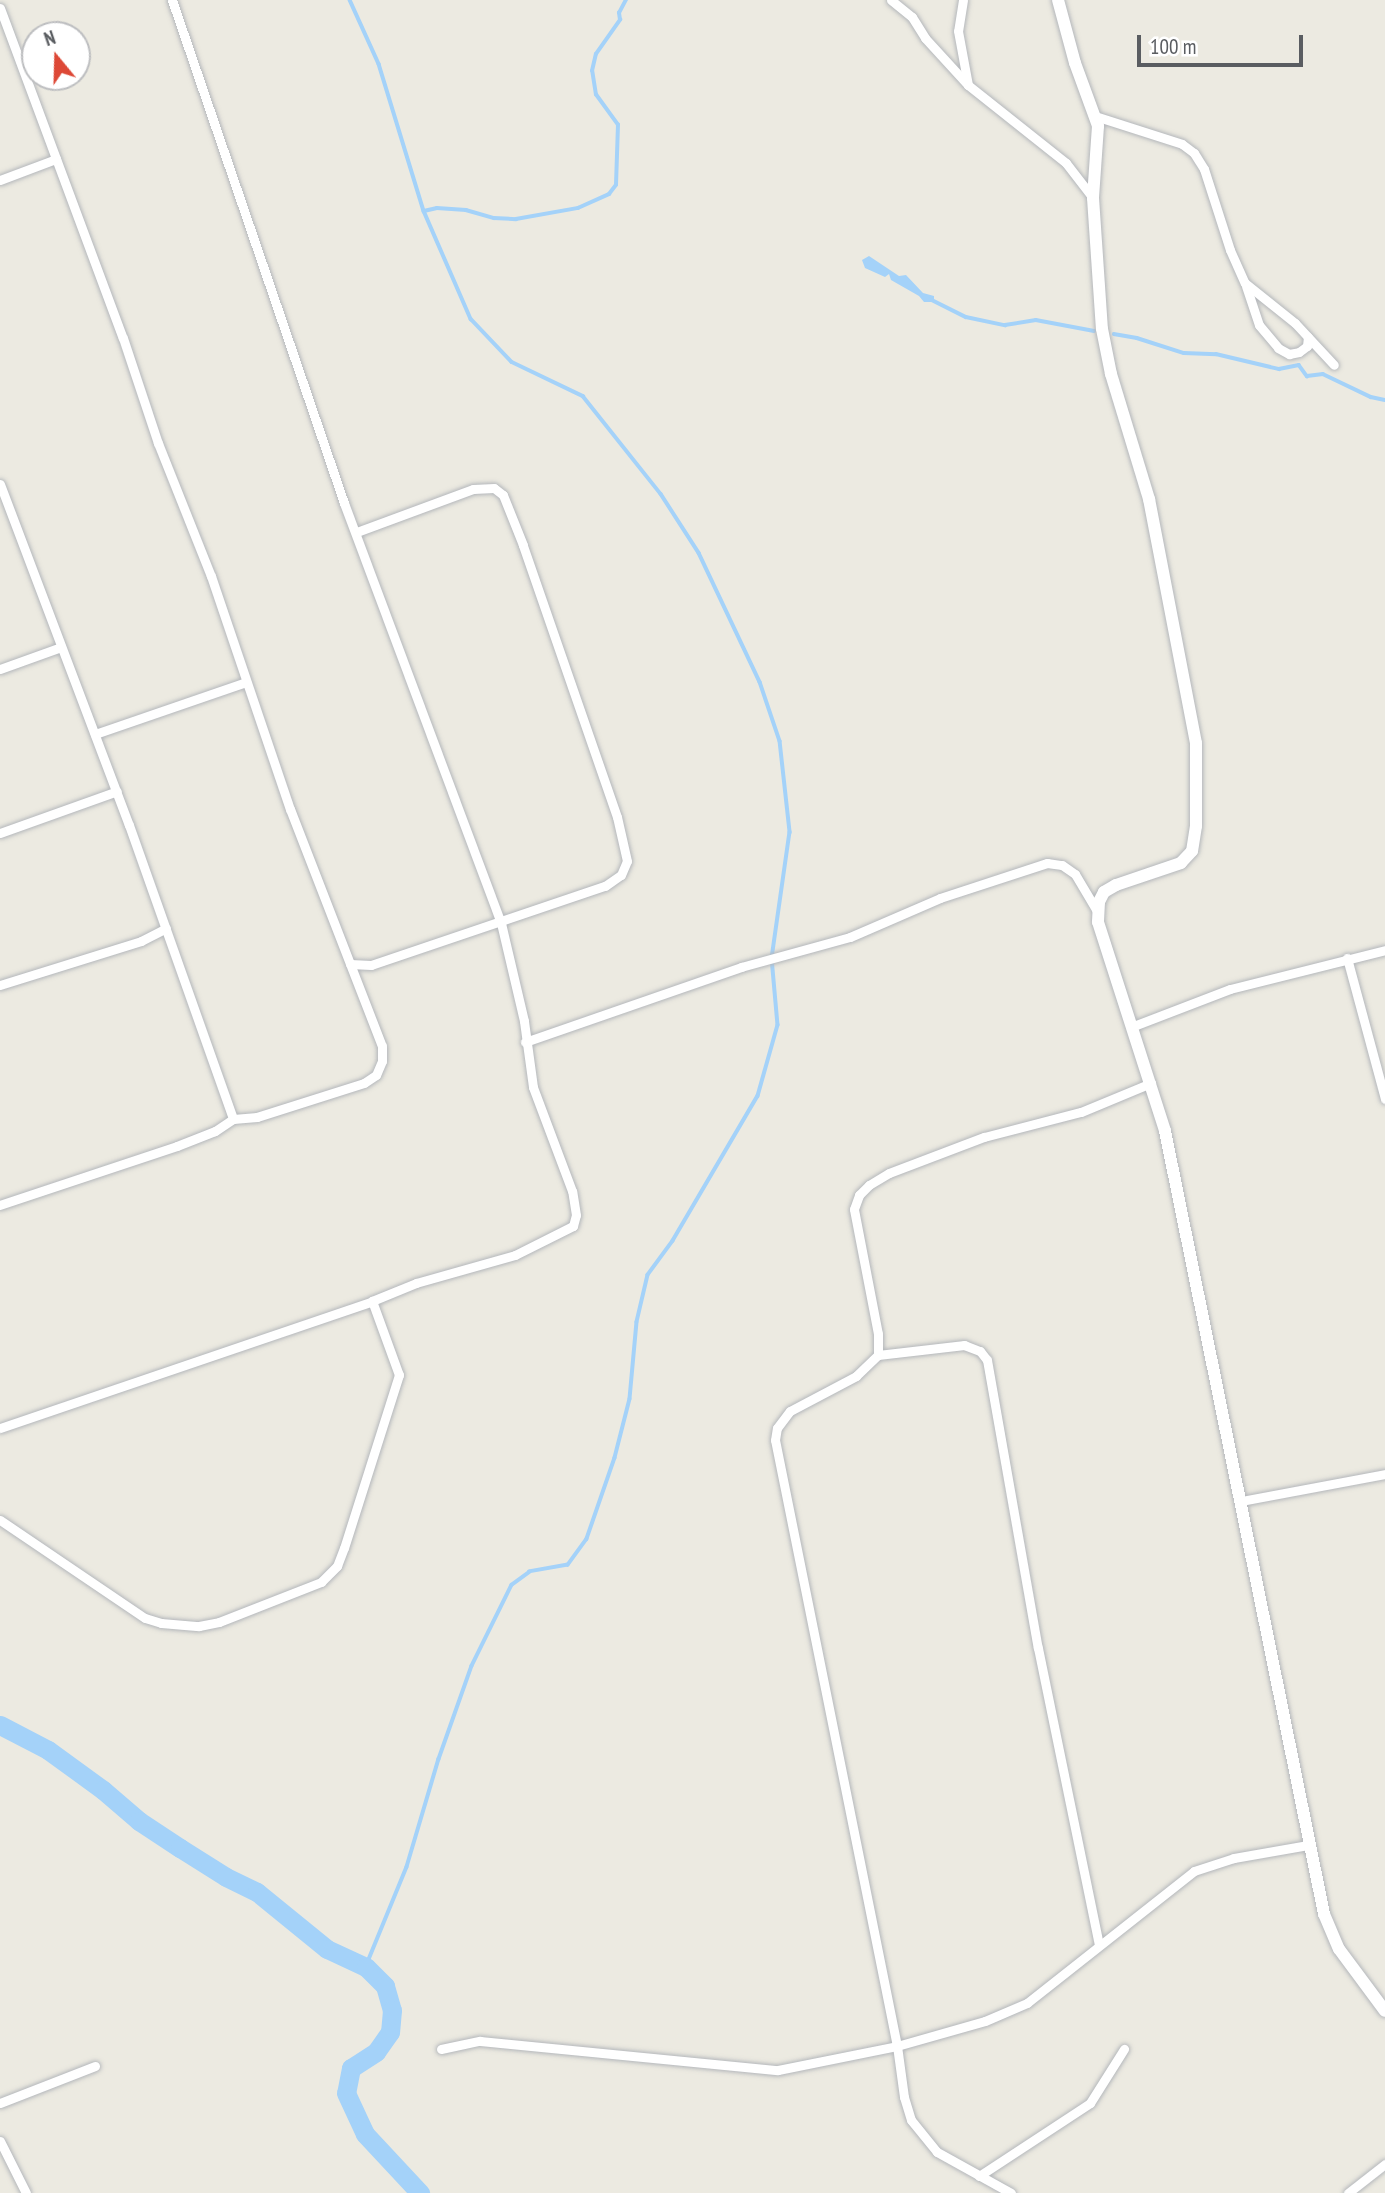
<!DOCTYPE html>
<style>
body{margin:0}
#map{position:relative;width:1385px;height:2193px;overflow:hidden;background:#eceae1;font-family:"PT Sans Narrow",sans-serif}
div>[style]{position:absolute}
.water>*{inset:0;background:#a4d2f9}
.stream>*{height:3.5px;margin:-1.75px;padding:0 1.75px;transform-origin:1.75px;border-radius:1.75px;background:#a4d2f9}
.river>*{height:19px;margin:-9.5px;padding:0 9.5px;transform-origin:9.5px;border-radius:9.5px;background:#a4d2f9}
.roads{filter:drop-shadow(0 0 2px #b4b7bb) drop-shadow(0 0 2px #b4b7bb)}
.street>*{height:9px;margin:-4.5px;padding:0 4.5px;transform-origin:4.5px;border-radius:4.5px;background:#fff}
.secondary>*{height:12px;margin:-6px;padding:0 6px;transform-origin:6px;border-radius:6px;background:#fff}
span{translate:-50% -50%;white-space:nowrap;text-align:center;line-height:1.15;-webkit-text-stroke:5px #fff;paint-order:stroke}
.north{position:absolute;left:21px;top:21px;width:70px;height:70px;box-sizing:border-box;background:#fff;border:2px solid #bdbec0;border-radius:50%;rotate:341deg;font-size:19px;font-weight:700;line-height:28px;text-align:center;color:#5a5d61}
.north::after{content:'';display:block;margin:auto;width:24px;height:32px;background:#dd4836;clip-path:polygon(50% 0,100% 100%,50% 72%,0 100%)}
.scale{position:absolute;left:1137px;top:35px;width:166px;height:32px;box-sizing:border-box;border:4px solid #5a5d61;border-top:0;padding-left:9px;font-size:21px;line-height:24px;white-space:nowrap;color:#5a5d61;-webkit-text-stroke:5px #fff;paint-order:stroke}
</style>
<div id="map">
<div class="water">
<i style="clip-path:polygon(869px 256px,899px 276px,906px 275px,923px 293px,934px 296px,934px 302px,924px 302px,919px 296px,891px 280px,889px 274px,885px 277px,865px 268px,862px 260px)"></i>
</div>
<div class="stream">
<i style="left:350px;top:0;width:70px;rotate:65.6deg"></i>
<i style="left:379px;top:64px;width:154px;rotate:73deg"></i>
<i style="left:424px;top:211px;width:118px;rotate:66.5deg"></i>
<i style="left:471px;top:319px;width:59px;rotate:46.4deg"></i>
<i style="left:512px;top:362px;width:79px;rotate:25.6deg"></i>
<i style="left:583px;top:396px;width:125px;rotate:51.5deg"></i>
<i style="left:661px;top:494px;width:70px;rotate:57.2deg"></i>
<i style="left:699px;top:553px;width:143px;rotate:64.7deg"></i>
<i style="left:760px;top:682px;width:62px;rotate:71.3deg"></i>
<i style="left:780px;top:741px;width:92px;rotate:83.7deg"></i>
<i style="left:790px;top:832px;width:127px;rotate:98.1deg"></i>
<i style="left:772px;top:958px;width:67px;rotate:84.9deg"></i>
<i style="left:778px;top:1025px;width:74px;rotate:105.7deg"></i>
<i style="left:758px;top:1096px;width:168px;rotate:120.4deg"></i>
<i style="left:673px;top:1241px;width:42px;rotate:126.3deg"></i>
<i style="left:648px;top:1275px;width:48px;rotate:103.2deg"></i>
<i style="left:637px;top:1322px;width:77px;rotate:95.2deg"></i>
<i style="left:630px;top:1399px;width:61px;rotate:104.3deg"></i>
<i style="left:615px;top:1458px;width:86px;rotate:109.1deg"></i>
<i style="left:587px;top:1539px;width:32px;rotate:126deg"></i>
<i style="left:568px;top:1565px;width:39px;rotate:170deg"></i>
<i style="left:530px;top:1572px;width:22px;rotate:144deg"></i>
<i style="left:512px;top:1585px;width:90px;rotate:116.3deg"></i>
<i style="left:472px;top:1666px;width:99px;rotate:109.5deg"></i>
<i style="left:439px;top:1759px;width:113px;rotate:106.5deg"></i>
<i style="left:407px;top:1867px;width:108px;rotate:112.3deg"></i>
<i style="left:424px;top:211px;width:13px;rotate:-13deg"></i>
<i style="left:437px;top:208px;width:29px;rotate:4deg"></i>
<i style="left:466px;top:210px;width:29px;rotate:16deg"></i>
<i style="left:494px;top:218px;width:22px;rotate:3deg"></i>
<i style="left:516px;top:219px;width:63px;rotate:-10.1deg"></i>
<i style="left:578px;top:208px;width:34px;rotate:-24deg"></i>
<i style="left:609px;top:194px;width:11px;rotate:-52deg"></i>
<i style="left:616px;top:185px;width:60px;rotate:-88.1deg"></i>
<i style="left:618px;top:125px;width:37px;rotate:-126deg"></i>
<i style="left:596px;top:95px;width:24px;rotate:-99deg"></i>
<i style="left:592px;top:71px;width:17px;rotate:-77deg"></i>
<i style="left:596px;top:54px;width:42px;rotate:-54.8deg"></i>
<i style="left:620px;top:20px;width:7px;rotate:-98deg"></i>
<i style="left:619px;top:13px;width:15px;rotate:-62deg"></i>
<i style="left:930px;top:299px;width:40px;rotate:26.6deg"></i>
<i style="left:966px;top:317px;width:40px;rotate:12deg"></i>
<i style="left:1005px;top:325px;width:31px;rotate:-9deg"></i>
<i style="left:1036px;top:320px;width:59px;rotate:10.7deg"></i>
<i style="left:1114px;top:334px;width:23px;rotate:10deg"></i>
<i style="left:1137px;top:338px;width:49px;rotate:17.7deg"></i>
<i style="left:1184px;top:353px;width:32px;rotate:2deg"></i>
<i style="left:1216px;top:354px;width:65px;rotate:13.4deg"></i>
<i style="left:1279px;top:369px;width:20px;rotate:-11deg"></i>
<i style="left:1299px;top:365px;width:14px;rotate:54deg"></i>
<i style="left:1307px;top:376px;width:16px;rotate:-7deg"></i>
<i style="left:1323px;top:374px;width:53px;rotate:25.6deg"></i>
<i style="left:1371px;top:397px;width:14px;rotate:12deg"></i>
</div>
<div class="river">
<i style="left:0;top:1725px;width:54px;rotate:27.5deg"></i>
<i style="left:48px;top:1750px;width:68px;rotate:36deg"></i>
<i style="left:103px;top:1790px;width:48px;rotate:40.7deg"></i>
<i style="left:139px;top:1821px;width:49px;rotate:33.4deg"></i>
<i style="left:180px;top:1848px;width:54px;rotate:32.2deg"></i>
<i style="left:226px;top:1877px;width:34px;rotate:26deg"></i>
<i style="left:257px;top:1892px;width:90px;rotate:39.2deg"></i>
<i style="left:327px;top:1949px;width:43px;rotate:24.8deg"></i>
<i style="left:366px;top:1967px;width:27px;rotate:45deg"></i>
<i style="left:385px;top:1986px;width:25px;rotate:74deg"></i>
<i style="left:392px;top:2010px;width:22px;rotate:95deg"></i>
<i style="left:390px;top:2032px;width:24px;rotate:125deg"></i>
<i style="left:376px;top:2052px;width:30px;rotate:147deg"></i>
<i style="left:351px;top:2068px;width:25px;rotate:101deg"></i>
<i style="left:346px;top:2093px;width:45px;rotate:65.1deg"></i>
<i style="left:365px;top:2134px;width:81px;rotate:47deg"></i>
</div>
<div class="roads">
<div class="street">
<i style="left:891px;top:0;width:27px;rotate:39deg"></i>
<i style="left:912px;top:17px;width:25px;rotate:58deg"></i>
<i style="left:925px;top:38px;width:64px;rotate:47.5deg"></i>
<i style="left:968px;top:85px;width:125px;rotate:38.5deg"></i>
<i style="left:1066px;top:163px;width:44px;rotate:52.4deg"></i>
<i style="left:963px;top:0;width:31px;rotate:99deg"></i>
<i style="left:958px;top:31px;width:55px;rotate:79.5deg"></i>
<i style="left:0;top:8px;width:352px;rotate:69.6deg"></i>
<i style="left:123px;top:338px;width:111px;rotate:71.6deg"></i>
<i style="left:158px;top:443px;width:143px;rotate:68.3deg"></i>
<i style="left:211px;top:576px;width:246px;rotate:71.3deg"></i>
<i style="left:290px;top:809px;width:254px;rotate:68.8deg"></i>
<i style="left:382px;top:1046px;width:15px;rotate:90deg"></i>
<i style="left:382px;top:1061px;width:15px;rotate:113deg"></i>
<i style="left:376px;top:1075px;width:14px;rotate:146deg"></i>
<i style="left:364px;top:1083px;width:112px;rotate:162.4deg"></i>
<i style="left:257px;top:1117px;width:24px;rotate:175deg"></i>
<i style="left:233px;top:1119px;width:22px;rotate:146deg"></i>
<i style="left:215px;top:1131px;width:41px;rotate:158.5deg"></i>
<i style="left:177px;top:1146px;width:187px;rotate:161.6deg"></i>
<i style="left:1095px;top:116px;width:91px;rotate:17.8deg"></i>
<i style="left:1182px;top:144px;width:15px;rotate:37deg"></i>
<i style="left:1194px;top:153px;width:19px;rotate:58deg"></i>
<i style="left:1204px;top:169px;width:85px;rotate:72.2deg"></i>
<i style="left:1230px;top:250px;width:36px;rotate:66deg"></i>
<i style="left:1245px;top:283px;width:64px;rotate:38.7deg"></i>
<i style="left:1295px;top:323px;width:57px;rotate:47.1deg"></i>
<i style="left:0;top:180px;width:60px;rotate:-20.6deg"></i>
<i style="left:1246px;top:286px;width:41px;rotate:71.6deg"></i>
<i style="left:1259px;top:325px;width:30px;rotate:50deg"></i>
<i style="left:1278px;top:348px;width:13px;rotate:29deg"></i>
<i style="left:1289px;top:354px;width:10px;rotate:-11deg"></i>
<i style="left:1299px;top:352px;width:10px;rotate:-37deg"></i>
<i style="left:1307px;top:346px;width:9px;rotate:-84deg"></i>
<i style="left:0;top:484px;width:365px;rotate:69.3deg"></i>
<i style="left:129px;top:825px;width:312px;rotate:70.5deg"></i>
<i style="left:0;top:669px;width:65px;rotate:-19.8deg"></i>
<i style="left:95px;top:734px;width:160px;rotate:-19deg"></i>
<i style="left:0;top:833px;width:124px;rotate:-19.7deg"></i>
<i style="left:1347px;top:958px;width:146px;rotate:74.9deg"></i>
<i style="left:350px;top:964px;width:21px;rotate:3deg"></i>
<i style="left:371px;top:965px;width:247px;rotate:-18.7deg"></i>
<i style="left:605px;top:886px;width:19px;rotate:-35deg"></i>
<i style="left:621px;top:875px;width:15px;rotate:-67deg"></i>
<i style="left:627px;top:861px;width:45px;rotate:-102.8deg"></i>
<i style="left:617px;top:817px;width:288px;rotate:-109.1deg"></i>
<i style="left:523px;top:545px;width:54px;rotate:-111.8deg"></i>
<i style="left:503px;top:495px;width:11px;rotate:-142deg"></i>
<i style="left:494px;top:488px;width:21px;rotate:177deg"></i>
<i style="left:473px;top:489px;width:124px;rotate:159.7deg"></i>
<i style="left:0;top:985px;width:148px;rotate:-17.3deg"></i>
<i style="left:141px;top:941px;width:28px;rotate:-27deg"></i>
<i style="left:1131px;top:1027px;width:106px;rotate:-21deg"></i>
<i style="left:1230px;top:989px;width:160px;rotate:-14.1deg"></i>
<i style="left:525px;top:1042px;width:229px;rotate:-19.1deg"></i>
<i style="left:741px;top:967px;width:113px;rotate:-15.4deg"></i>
<i style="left:850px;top:937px;width:98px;rotate:-23.4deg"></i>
<i style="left:940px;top:898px;width:113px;rotate:-18.1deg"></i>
<i style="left:1047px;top:863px;width:15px;rotate:8deg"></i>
<i style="left:1062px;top:865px;width:16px;rotate:35deg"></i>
<i style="left:1075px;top:874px;width:43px;rotate:59.3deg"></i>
<i style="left:878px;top:1355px;width:87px;rotate:-6.6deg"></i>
<i style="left:964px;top:1345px;width:17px;rotate:21deg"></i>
<i style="left:980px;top:1351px;width:11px;rotate:52deg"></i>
<i style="left:987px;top:1360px;width:292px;rotate:80deg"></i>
<i style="left:1038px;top:1648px;width:303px;rotate:78.4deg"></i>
<i style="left:0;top:1428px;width:393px;rotate:-18.8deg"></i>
<i style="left:372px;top:1301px;width:48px;rotate:-22.2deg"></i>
<i style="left:416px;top:1283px;width:103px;rotate:-15.8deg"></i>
<i style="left:515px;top:1255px;width:65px;rotate:-26.6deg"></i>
<i style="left:573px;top:1226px;width:11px;rotate:-75deg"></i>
<i style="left:576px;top:1215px;width:24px;rotate:-99deg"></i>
<i style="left:572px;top:1191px;width:111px;rotate:-110.6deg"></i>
<i style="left:533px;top:1087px;width:67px;rotate:-97.8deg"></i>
<i style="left:524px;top:1021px;width:101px;rotate:-103.2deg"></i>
<i style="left:501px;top:923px;width:448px;rotate:-110.5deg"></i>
<i style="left:344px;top:503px;width:532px;rotate:-108.88deg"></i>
<i style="left:1241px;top:1501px;width:147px;rotate:-10.6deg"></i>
<i style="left:0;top:1520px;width:175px;rotate:34.1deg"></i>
<i style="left:145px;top:1618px;width:17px;rotate:17deg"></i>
<i style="left:161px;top:1623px;width:38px;rotate:5deg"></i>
<i style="left:199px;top:1626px;width:20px;rotate:-11deg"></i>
<i style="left:219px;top:1622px;width:110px;rotate:-21.4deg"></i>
<i style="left:321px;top:1582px;width:23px;rotate:-45deg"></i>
<i style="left:337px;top:1566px;width:19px;rotate:-69deg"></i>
<i style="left:344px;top:1548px;width:182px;rotate:-72.4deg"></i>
<i style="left:399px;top:1375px;width:79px;rotate:-110deg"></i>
<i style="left:441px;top:2049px;width:40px;rotate:-12deg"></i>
<i style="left:480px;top:2041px;width:299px;rotate:5.6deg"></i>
<i style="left:778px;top:2070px;width:121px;rotate:-11.4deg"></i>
<i style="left:897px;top:2046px;width:91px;rotate:-15.9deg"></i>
<i style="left:985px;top:2021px;width:46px;rotate:-23.2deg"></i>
<i style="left:1027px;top:2003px;width:213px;rotate:-38.3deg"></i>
<i style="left:1194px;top:1871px;width:42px;rotate:-18deg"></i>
<i style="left:1234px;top:1858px;width:75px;rotate:-10deg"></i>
<i style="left:0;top:2103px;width:102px;rotate:-21.3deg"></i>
<i style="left:0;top:2141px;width:58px;rotate:63.4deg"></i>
<i style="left:979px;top:2176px;width:133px;rotate:-33.3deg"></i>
<i style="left:1090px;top:2103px;width:64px;rotate:-57.8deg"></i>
<i style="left:1011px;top:2193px;width:85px;rotate:-151deg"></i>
<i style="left:937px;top:2152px;width:41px;rotate:-129.1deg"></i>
<i style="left:911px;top:2120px;width:24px;rotate:-107deg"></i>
<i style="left:904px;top:2097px;width:51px;rotate:-97.8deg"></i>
<i style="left:897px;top:2046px;width:618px;rotate:-101.38deg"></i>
<i style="left:775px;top:1440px;width:12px;rotate:-81deg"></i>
<i style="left:777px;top:1428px;width:21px;rotate:-53deg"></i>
<i style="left:790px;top:1411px;width:75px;rotate:-27.9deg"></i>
<i style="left:856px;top:1376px;width:30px;rotate:-44deg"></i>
<i style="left:878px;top:1355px;width:21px;rotate:-90deg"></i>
<i style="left:878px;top:1334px;width:127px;rotate:-100.9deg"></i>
<i style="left:854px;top:1209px;width:15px;rotate:-70deg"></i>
<i style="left:859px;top:1195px;width:14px;rotate:-45deg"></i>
<i style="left:869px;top:1185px;width:23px;rotate:-31deg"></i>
<i style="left:889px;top:1173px;width:102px;rotate:-20.8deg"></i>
<i style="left:984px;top:1137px;width:100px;rotate:-14.5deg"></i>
<i style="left:1081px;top:1112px;width:76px;rotate:-22.5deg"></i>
<i style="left:1348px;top:2193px;width:47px;rotate:-38.1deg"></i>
</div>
<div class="secondary">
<i style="left:1058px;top:0;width:65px;rotate:74.9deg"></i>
<i style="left:1075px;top:63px;width:67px;rotate:69.9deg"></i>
<i style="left:1098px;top:126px;width:72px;rotate:94deg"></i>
<i style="left:1093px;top:198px;width:131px;rotate:86.1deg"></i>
<i style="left:1102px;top:329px;width:46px;rotate:78.7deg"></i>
<i style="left:1111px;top:374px;width:131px;rotate:73.1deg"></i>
<i style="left:1149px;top:499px;width:248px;rotate:79.1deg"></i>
<i style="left:1196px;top:743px;width:83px;rotate:90deg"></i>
<i style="left:1196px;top:826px;width:25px;rotate:99deg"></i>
<i style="left:1192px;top:851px;width:16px;rotate:133deg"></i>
<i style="left:1181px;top:863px;width:69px;rotate:161.3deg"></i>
<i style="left:1116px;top:885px;width:14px;rotate:150deg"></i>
<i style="left:1104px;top:892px;width:11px;rotate:117deg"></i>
<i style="left:1099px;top:902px;width:20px;rotate:93deg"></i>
<i style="left:1098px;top:922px;width:219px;rotate:72.2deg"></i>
<i style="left:1165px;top:1131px;width:799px;rotate:78.52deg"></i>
<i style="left:1324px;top:1914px;width:38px;rotate:67deg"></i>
<i style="left:1339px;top:1949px;width:77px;rotate:53.4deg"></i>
</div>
</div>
<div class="north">N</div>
<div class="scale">100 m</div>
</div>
